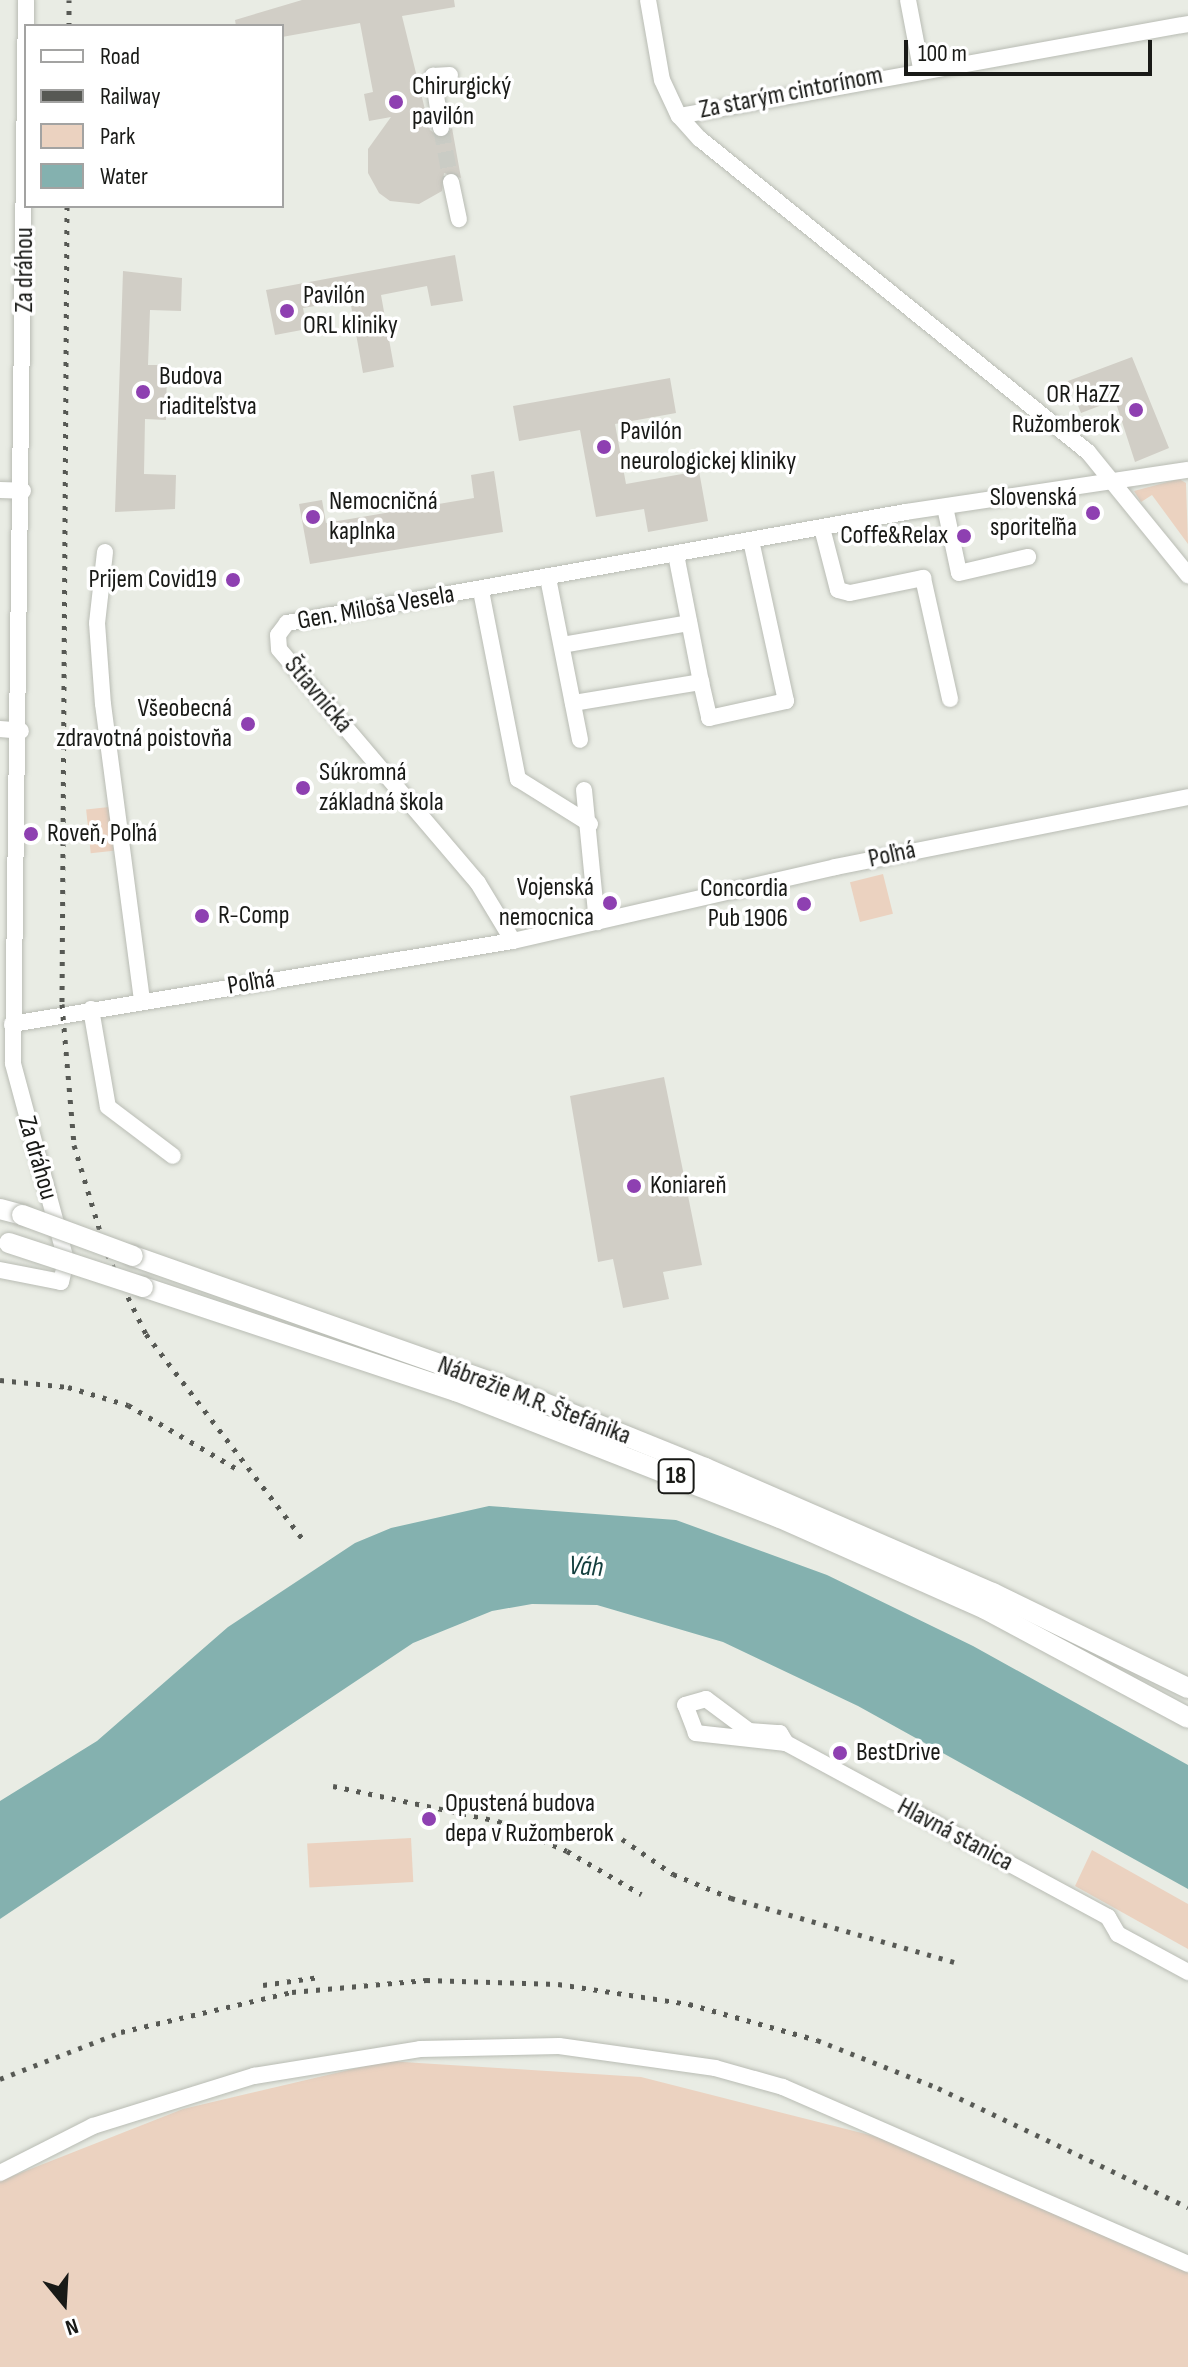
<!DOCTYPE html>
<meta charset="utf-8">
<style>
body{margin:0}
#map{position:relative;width:1188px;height:2367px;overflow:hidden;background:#e9ece4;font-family:"Sofia Sans Condensed",sans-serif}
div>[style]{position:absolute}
.green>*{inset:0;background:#ebd2c0;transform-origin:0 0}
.water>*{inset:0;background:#84b1af}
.building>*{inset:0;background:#d1cec6}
.minor-tunnel>*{height:16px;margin-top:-8px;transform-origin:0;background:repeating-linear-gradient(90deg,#caccc5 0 16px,transparent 0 24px)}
.roads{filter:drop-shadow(0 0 2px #b9bcb4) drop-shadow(0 0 2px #b9bcb4)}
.minor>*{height:16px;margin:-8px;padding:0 8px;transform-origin:8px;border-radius:8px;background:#fff}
.major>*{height:20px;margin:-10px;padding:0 10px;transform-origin:10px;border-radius:10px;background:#fff}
.rail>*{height:5px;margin-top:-2.5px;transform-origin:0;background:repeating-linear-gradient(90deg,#575954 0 4px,transparent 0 12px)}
.bridges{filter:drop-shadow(0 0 2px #b9bcb4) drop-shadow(0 0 2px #b9bcb4)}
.major-bridge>*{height:20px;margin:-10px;padding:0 10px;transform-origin:10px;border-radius:10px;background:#fff}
.dots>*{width:22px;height:22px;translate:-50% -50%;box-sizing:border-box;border:4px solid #fff;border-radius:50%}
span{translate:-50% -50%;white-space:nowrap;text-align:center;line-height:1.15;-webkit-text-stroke:7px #fff;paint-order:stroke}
.shield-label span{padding:2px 6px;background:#fff;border:2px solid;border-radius:6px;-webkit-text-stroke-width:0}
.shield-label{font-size:24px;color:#191a17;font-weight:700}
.poi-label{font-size:26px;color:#191a17}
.left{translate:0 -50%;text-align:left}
.right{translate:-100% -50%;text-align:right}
.street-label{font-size:26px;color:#191a17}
.water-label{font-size:28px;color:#133e3d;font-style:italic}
.legend{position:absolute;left:24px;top:24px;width:260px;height:184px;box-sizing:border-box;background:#fff;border:2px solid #a3a3a2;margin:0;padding:10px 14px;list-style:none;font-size:24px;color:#191a17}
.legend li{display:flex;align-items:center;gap:16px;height:40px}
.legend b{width:40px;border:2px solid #a3a3a2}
.north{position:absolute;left:24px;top:2263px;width:80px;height:80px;-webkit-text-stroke:6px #fff;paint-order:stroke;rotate:162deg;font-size:22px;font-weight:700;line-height:32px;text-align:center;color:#191a17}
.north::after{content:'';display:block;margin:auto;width:28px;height:36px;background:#191a17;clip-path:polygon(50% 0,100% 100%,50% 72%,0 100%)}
.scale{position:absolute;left:904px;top:40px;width:248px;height:36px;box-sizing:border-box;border:4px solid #191a17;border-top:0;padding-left:10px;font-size:24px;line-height:28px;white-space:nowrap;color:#191a17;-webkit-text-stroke:6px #fff;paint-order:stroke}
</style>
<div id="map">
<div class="green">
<i style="clip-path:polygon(1179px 479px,1186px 483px,1188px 544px,1152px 495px,1141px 502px,1134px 491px)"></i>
<i style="left:109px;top:807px;width:44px;height:23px;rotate:84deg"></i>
<i style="left:883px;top:874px;width:41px;height:34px;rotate:76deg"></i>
<i style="left:411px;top:1838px;width:44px;height:104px;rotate:87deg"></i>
<i style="clip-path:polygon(1092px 1850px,1188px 1904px,1188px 1949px,1075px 1886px)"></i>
<i style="clip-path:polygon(387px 2061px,641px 2077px,937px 2152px,1188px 2267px,1188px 2367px,0 2367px,0 2181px,183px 2109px)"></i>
</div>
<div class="water">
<i style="clip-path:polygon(489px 1506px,676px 1520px,827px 1575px,973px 1646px,1188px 1765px,1188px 1889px,858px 1706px,723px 1642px,597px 1605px,532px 1604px,492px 1611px,413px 1643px,0 1919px,0 1801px,97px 1741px,228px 1627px,355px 1543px,391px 1528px)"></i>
</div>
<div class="building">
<i style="clip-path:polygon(302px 0,454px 0,455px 7px,402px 16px,430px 130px,442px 139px,452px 128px,461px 178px,444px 173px,442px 191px,419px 204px,390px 201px,379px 193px,368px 173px,368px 149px,391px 117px,369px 121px,364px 94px,373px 92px,360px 23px,282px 37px,282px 26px,236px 26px,235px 20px)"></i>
<i style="clip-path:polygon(455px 255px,463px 301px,431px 306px,427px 286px,381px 295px,394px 367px,363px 373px,350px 300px,303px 308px,307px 329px,275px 335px,266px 290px)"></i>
<i style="clip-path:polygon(123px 271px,182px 278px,181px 311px,150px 310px,148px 365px,167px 365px,166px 420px,145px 419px,144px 474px,176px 475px,175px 509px,115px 512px)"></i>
<i style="clip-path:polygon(1132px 357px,1169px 448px,1135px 462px,1115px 400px,1081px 413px,1068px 381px)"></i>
<i style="clip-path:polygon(670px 378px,676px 413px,615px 424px,626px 484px,699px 471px,708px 521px,648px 532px,644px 509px,596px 517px,580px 430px,519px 441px,513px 406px)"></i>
<i style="clip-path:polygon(494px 471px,503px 532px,310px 564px,299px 504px,322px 500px,326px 523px,474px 498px,471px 475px)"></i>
<i style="clip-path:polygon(664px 1077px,702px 1265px,663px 1272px,669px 1299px,623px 1308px,613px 1259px,598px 1262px,570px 1096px)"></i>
</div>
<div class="minor-tunnel">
<i style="left:441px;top:128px;width:55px;rotate:79.5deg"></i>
</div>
<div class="roads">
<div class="minor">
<i style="left:648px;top:0;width:81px;rotate:80.1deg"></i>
<i style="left:662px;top:80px;width:40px;rotate:65deg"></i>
<i style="left:679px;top:116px;width:31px;rotate:48deg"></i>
<i style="left:700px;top:139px;width:499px;rotate:38.9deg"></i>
<i style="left:1088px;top:452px;width:159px;rotate:50.9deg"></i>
<i style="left:908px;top:0;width:69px;rotate:79.2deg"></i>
<i style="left:679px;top:116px;width:517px;rotate:-10.25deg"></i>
<i style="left:441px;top:128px;width:53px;rotate:-98.7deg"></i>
<i style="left:433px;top:76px;width:17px;rotate:-3deg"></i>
<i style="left:451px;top:182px;width:38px;rotate:78deg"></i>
<i style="left:0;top:490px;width:23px;rotate:2deg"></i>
<i style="left:945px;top:507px;width:67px;rotate:78deg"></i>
<i style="left:959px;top:573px;width:71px;rotate:-13.1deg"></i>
<i style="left:822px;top:528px;width:64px;rotate:75.5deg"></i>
<i style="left:838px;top:590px;width:12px;rotate:14deg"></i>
<i style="left:850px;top:593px;width:75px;rotate:-11.6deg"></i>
<i style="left:923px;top:578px;width:124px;rotate:77.4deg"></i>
<i style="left:105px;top:552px;width:71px;rotate:96.4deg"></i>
<i style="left:97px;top:623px;width:81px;rotate:85.8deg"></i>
<i style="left:103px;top:704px;width:299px;rotate:82.5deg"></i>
<i style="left:548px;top:578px;width:165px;rotate:78.8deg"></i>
<i style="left:481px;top:591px;width:192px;rotate:78.9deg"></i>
<i style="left:518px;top:779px;width:85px;rotate:32deg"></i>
<i style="left:562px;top:645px;width:129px;rotate:-9.8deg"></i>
<i style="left:701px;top:682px;width:37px;rotate:77deg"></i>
<i style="left:709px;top:718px;width:79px;rotate:-12.4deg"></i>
<i style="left:786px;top:701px;width:164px;rotate:-102.3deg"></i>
<i style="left:573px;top:703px;width:130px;rotate:-9.3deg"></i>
<i style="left:701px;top:682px;width:129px;rotate:-101.1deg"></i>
<i style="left:0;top:729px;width:21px;rotate:5deg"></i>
<i style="left:584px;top:790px;width:133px;rotate:84.4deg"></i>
<i style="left:513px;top:941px;width:68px;rotate:-121.1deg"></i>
<i style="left:478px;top:883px;width:307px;rotate:-130.4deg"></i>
<i style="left:279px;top:649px;width:14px;rotate:-94deg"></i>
<i style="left:278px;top:635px;width:15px;rotate:-53deg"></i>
<i style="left:287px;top:623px;width:629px;rotate:-10.17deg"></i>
<i style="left:906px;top:512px;width:285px;rotate:-8.5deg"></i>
<i style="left:91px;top:1009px;width:99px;rotate:80.2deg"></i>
<i style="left:108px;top:1107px;width:81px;rotate:37deg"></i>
<i style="left:12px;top:1024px;width:508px;rotate:-9.41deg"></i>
<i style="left:513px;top:941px;width:330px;rotate:-12.9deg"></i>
<i style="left:835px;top:867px;width:360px;rotate:-11.2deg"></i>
<i style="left:0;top:1270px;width:62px;rotate:11.1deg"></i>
<i style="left:61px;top:1282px;width:23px;rotate:-77deg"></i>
<i style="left:66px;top:1260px;width:204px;rotate:-105.1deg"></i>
<i style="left:13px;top:1063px;width:1063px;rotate:-89.3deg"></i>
<i style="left:786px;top:1743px;width:91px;rotate:-173.7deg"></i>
<i style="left:696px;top:1733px;width:30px;rotate:-111deg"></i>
<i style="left:685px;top:1705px;width:22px;rotate:-16deg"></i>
<i style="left:706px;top:1699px;width:54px;rotate:36.7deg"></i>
<i style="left:749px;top:1731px;width:31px;rotate:4deg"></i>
<i style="left:780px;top:1733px;width:12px;rotate:59deg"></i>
<i style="left:786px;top:1743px;width:366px;rotate:28.4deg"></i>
<i style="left:1108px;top:1917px;width:20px;rotate:60deg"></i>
<i style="left:1118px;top:1934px;width:80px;rotate:28.5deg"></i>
<i style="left:0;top:2173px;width:104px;rotate:-26.8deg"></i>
<i style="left:93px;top:2126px;width:169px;rotate:-17.3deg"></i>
<i style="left:254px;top:2076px;width:168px;rotate:-9.2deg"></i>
<i style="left:420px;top:2049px;width:139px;rotate:-1.2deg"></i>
<i style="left:559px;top:2046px;width:158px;rotate:8deg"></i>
<i style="left:715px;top:2068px;width:71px;rotate:15.6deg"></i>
<i style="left:783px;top:2087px;width:442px;rotate:23.6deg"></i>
</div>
<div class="major">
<i style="left:0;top:1209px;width:23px;rotate:15deg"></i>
<i style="left:133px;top:1256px;width:394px;rotate:19.4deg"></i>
<i style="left:505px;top:1387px;width:216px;rotate:22deg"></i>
<i style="left:705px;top:1468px;width:314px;rotate:23.5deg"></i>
<i style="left:993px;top:1593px;width:217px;rotate:26deg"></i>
<i style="left:143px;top:1287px;width:330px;rotate:18.4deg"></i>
<i style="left:456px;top:1391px;width:348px;rotate:21.4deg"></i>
<i style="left:780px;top:1518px;width:224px;rotate:23.9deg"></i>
<i style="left:985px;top:1609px;width:230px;rotate:28.2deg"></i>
</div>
</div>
<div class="rail">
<i style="left:69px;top:26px;width:26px;rotate:-90deg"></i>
<i style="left:67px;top:206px;width:798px;rotate:90.36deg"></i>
<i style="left:62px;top:1004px;width:142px;rotate:85.1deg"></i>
<i style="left:74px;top:1145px;width:114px;rotate:73.2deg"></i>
<i style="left:107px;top:1254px;width:89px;rotate:64deg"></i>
<i style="left:146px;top:1334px;width:263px;rotate:52.6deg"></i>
<i style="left:0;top:1380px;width:68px;rotate:5.9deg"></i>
<i style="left:68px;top:1387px;width:63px;rotate:16.7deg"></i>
<i style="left:128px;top:1405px;width:126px;rotate:30.4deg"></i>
<i style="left:333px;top:1786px;width:169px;rotate:12deg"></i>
<i style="left:498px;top:1821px;width:75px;rotate:23.5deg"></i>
<i style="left:567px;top:1851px;width:86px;rotate:30.2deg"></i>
<i style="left:622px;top:1839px;width:62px;rotate:34.5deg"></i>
<i style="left:673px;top:1874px;width:63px;rotate:22.5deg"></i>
<i style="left:731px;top:1898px;width:239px;rotate:16deg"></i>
<i style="left:263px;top:1985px;width:57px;rotate:-8.1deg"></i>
<i style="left:0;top:2079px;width:130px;rotate:-21.2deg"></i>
<i style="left:121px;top:2032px;width:176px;rotate:-13.2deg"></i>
<i style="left:292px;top:1992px;width:135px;rotate:-5.1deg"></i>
<i style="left:426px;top:1980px;width:132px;rotate:1.7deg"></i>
<i style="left:558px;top:1984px;width:133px;rotate:8.7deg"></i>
<i style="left:689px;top:2004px;width:133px;rotate:15.7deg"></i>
<i style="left:817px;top:2040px;width:130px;rotate:21.6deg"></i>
<i style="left:938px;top:2088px;width:277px;rotate:25.5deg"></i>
</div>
<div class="bridges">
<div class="major-bridge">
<i style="left:22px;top:1215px;width:118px;rotate:20.3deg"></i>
<i style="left:9px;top:1243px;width:141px;rotate:18.2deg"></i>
</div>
</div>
<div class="dots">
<i style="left:396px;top:102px;background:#8e40b1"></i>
<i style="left:287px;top:311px;background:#8e40b1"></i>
<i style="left:143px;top:392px;background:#8e40b1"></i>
<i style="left:1136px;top:410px;background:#8e40b1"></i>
<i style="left:604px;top:447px;background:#8e40b1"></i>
<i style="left:1093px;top:513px;background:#8e40b1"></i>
<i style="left:313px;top:517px;background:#8e40b1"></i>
<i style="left:964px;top:536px;background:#8e40b1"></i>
<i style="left:233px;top:580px;background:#8e40b1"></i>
<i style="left:248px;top:724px;background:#8e40b1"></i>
<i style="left:303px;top:788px;background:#8e40b1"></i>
<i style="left:31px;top:834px;background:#8e40b1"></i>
<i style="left:610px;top:903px;background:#8e40b1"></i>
<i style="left:804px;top:904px;background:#8e40b1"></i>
<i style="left:202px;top:916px;background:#8e40b1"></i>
<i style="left:634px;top:1186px;background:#8e40b1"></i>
<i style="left:840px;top:1753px;background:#8e40b1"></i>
<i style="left:429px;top:1819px;background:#8e40b1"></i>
</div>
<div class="shield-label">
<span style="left:676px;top:1476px">18</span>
</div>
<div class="poi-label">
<span class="left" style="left:412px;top:102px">Chirurgický<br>pavilón</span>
<span class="left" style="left:303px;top:311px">Pavilón<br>ORL kliniky</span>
<span class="left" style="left:159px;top:392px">Budova<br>riaditeľstva</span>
<span class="right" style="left:1120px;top:410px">OR HaZZ<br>Ružomberok</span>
<span class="left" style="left:620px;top:447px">Pavilón<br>neurologickej kliniky</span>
<span class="right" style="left:1077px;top:513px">Slovenská<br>sporiteľňa</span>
<span class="left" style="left:329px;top:517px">Nemocničná<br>kaplnka</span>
<span class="right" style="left:948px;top:536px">Coffe&amp;Relax</span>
<span class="right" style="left:217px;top:580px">Prijem Covid19</span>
<span class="right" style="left:232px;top:724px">Všeobecná<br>zdravotná poistovňa</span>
<span class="left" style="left:319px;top:788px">Súkromná<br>základná škola</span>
<span class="left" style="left:47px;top:834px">Roveň, Poľná</span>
<span class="right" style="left:594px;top:903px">Vojenská<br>nemocnica</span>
<span class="right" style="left:788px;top:904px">Concordia<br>Pub 1906</span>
<span class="left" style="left:218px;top:916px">R-Comp</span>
<span class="left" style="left:650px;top:1186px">Koniareň</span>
<span class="left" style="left:856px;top:1753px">BestDrive</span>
<span class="left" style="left:445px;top:1819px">Opustená budova<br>depa v Ružomberok</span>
</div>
<div class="street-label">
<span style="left:791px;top:93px;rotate:-11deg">Za starým cintorínom</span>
<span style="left:25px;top:270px;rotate:-90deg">Za dráhou</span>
<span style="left:376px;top:608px;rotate:-10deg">Gen. Miloša Vesela</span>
<span style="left:318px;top:695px;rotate:50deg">Štiavnická</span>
<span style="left:892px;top:855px;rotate:-12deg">Poľná</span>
<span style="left:251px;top:983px;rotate:-9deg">Poľná</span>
<span style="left:37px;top:1158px;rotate:74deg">Za dráhou</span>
<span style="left:534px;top:1401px;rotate:21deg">Nábrežie M.R. Štefánika</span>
<span style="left:955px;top:1835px;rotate:28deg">Hlavná stanica</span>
</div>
<div class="water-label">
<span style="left:586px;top:1567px;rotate:4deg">Váh</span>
</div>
<ul class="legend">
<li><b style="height:10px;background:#fff"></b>Road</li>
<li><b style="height:10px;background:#575954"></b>Railway</li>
<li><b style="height:22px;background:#ebd2c0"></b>Park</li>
<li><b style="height:22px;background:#84b1af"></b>Water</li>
</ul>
<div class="north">N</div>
<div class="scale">100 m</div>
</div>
